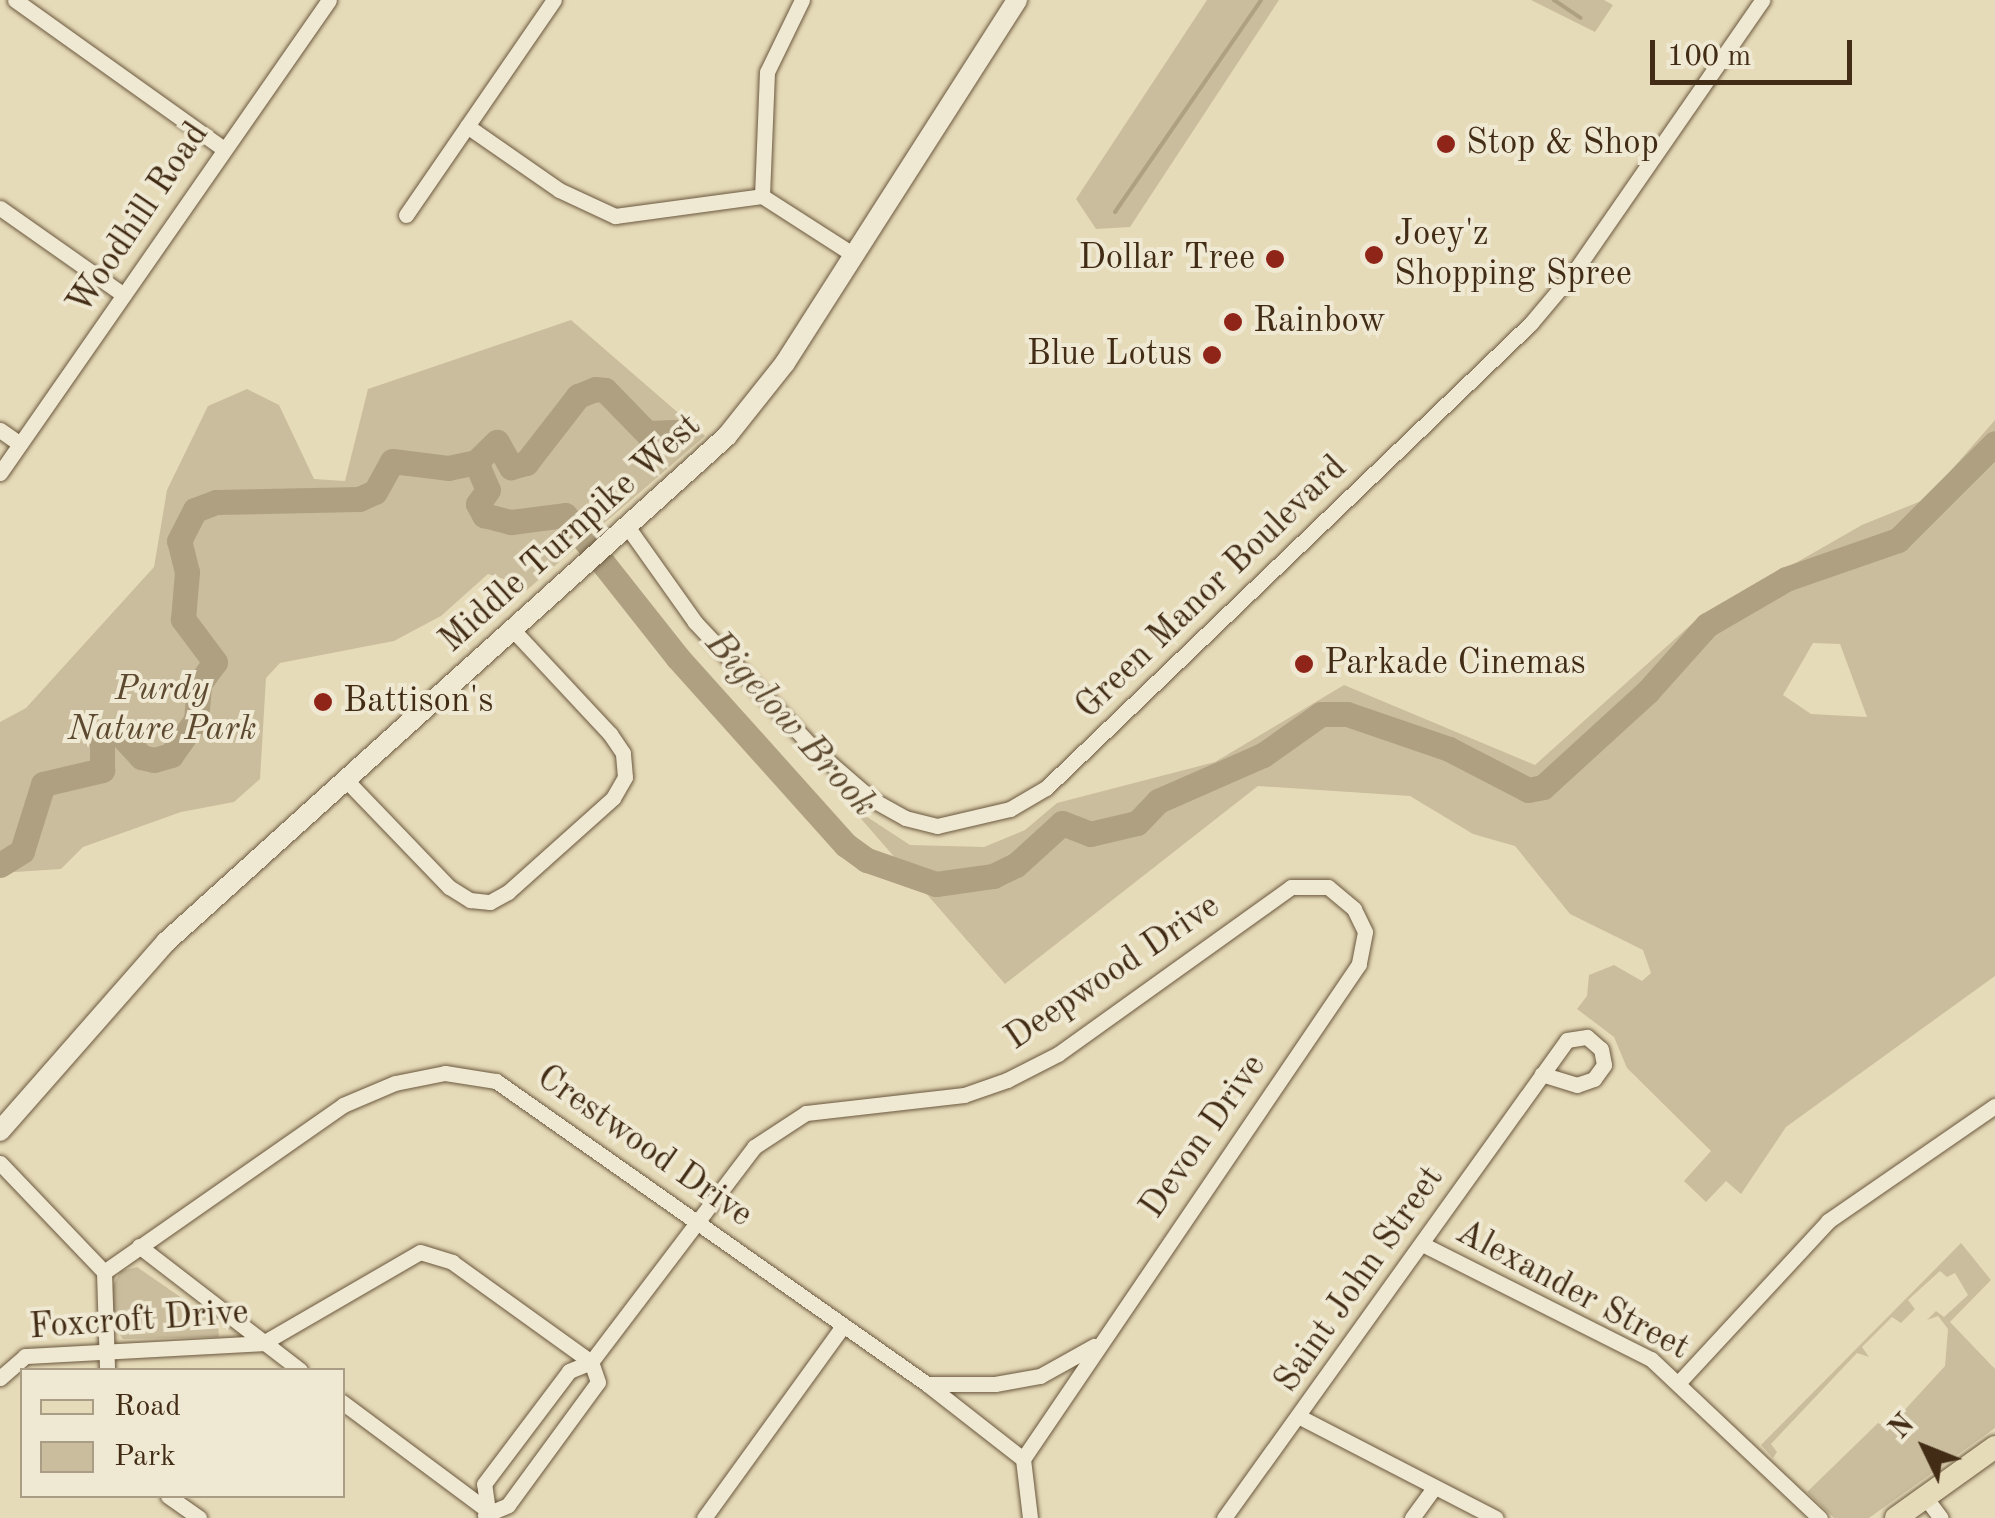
<!DOCTYPE html>
<style>
body{margin:0}
#map{position:relative;width:1995px;height:1518px;overflow:hidden;background:#e6dbb9;font-family:"Old Standard TT",serif}
div>[style]{position:absolute}
.green>*{inset:0;background:#cabd9d}
.stream>*{height:4px;margin:-2px;padding:0 2px;transform-origin:2px;border-radius:2px;background:#aea081}
.river>*{height:25px;margin:-12.5px;padding:0 12.5px;transform-origin:12.5px;border-radius:12.5px;background:#aea081}
.roads{filter:drop-shadow(0 0 2px #6b583e) drop-shadow(0 0 2px #6b583e)}
.street>*{height:15px;margin:-7.5px;padding:0 7.5px;transform-origin:7.5px;border-radius:7.5px;background:#efe8d2}
.secondary>*{height:20px;margin:-10px;padding:0 10px;transform-origin:10px;border-radius:10px;background:#efe8d2}
.primary>*{height:22px;margin:-11px;padding:0 11px;transform-origin:11px;border-radius:11px;background:#e6dbb9}
.dots>*{width:28px;height:28px;translate:-50% -50%;box-sizing:border-box;border:5px solid #efe8d2;border-radius:50%}
span{translate:-50% -50%;white-space:nowrap;text-align:center;line-height:1.15;-webkit-text-stroke:8px #efe8d2;paint-order:stroke}
.poi-label{font-size:35px;color:#422c15}
.left{translate:0 -50%;text-align:left}
.right{translate:-100% -50%;text-align:right}
.street-label{font-size:35px;color:#422c15}
.park-label{font-size:35px;color:#5d4930;font-style:italic}
.water-label{font-size:38px;color:#5d4930;font-style:italic}
.legend{position:absolute;left:20px;top:1368px;width:325px;height:130px;box-sizing:border-box;background:#efe8d2;border:2px solid #aa9d86;margin:0;padding:12px 18px;list-style:none;font-size:30px;color:#422c15}
.legend li{display:flex;align-items:center;gap:20px;height:50px}
.legend b{width:50px;border:2px solid #aa9d86}
.north{position:absolute;left:1875px;top:1398px;width:100px;height:100px;-webkit-text-stroke:8px #efe8d2;paint-order:stroke;rotate:313deg;font-size:28px;font-weight:700;line-height:40px;text-align:center;color:#422c15}
.north::after{content:'';display:block;margin:auto;width:35px;height:45px;background:#422c15;clip-path:polygon(50% 0,100% 100%,50% 72%,0 100%)}
.scale{position:absolute;left:1650px;top:40px;width:202px;height:45px;box-sizing:border-box;border:5px solid #422c15;border-top:0;padding-left:12px;font-size:30px;line-height:35px;white-space:nowrap;color:#422c15;-webkit-text-stroke:8px #efe8d2;paint-order:stroke}
</style>
<div id="map">
<div class="green">
<i style="clip-path:polygon(1207px 0,1279px 0,1130px 227px,1096px 229px,1076px 199px)"></i>
<i style="clip-path:polygon(1531px 0,1604px 0,1613px 5px,1595px 32px)"></i>
<i style="clip-path:polygon(571px 320px,705px 436px,520px 596px,507px 580px,488px 574px,441px 616px,394px 641px,280px 663px,266px 678px,260px 779px,234px 802px,181px 812px,83px 847px,61px 869px,0 873px,0 722px,26px 708px,154px 567px,167px 490px,208px 406px,247px 389px,279px 405px,314px 479px,345px 481px,368px 389px)"></i>
<i style="clip-path:polygon(evenodd,1995px 420px,1995px 976px,1786px 1127px,1741px 1194px,1726px 1181px,1706px 1202px,1684px 1181px,1711px 1151px,1627px 1068px,1614px 1037px,1577px 1009px,1587px 996px,1589px 975px,1614px 965px,1642px 981px,1651px 973px,1643px 950px,1570px 914px,1515px 846px,1473px 834px,1410px 796px,1258px 786px,1005px 984px,849px 805px,910px 845px,984px 847px,1025px 830px,1057px 803px,1215px 762px,1344px 685px,1535px 765px,1696px 620px,1862px 525px,1926px 499px,1995px 420px,1813px 643px,1840px 644px,1867px 717px,1811px 714px,1783px 695px,1813px 643px)"></i>
<i style="clip-path:polygon(1961px 1243px,1991px 1280px,1950px 1322px,1995px 1369px,1995px 1428px,1869px 1518px,1834px 1518px,1807px 1492px,1878px 1423px,1888px 1428px,1945px 1366px,1948px 1329px,1938px 1316px,1927px 1320px,1936px 1311px,1944px 1317px,1968px 1295px,1955px 1273px,1947px 1277px,1940px 1271px,1908px 1300px,1915px 1309px,1901px 1323px,1892px 1317px,1862px 1347px,1869px 1357px,1857px 1353px,1771px 1444px,1777px 1452px,1773px 1458px,1761px 1445px)"></i>
<i style="clip-path:polygon(137px 1267px,218px 1323px,219px 1337px,123px 1339px,114px 1327px,112px 1287px,121px 1271px)"></i>
</div>
<div class="stream">
<i style="left:1554px;top:0;width:32px;rotate:34deg"></i>
<i style="left:1115px;top:212px;width:257px;rotate:-55.4deg"></i>
</div>
<div class="river">
<i style="left:476px;top:462px;width:30px;rotate:67deg"></i>
<i style="left:488px;top:490px;width:17px;rotate:126deg"></i>
<i style="left:478px;top:504px;width:13px;rotate:61deg"></i>
<i style="left:484px;top:515px;width:28px;rotate:15deg"></i>
<i style="left:511px;top:522px;width:54px;rotate:-7.4deg"></i>
<i style="left:565px;top:515px;width:182px;rotate:51.7deg"></i>
<i style="left:678px;top:658px;width:251px;rotate:48.1deg"></i>
<i style="left:846px;top:845px;width:26px;rotate:36deg"></i>
<i style="left:867px;top:860px;width:73px;rotate:19.2deg"></i>
<i style="left:936px;top:884px;width:58px;rotate:-8deg"></i>
<i style="left:993px;top:876px;width:25px;rotate:-26deg"></i>
<i style="left:1016px;top:865px;width:62px;rotate:-42.4deg"></i>
<i style="left:1062px;top:823px;width:30px;rotate:21deg"></i>
<i style="left:1090px;top:834px;width:48px;rotate:-13.2deg"></i>
<i style="left:1137px;top:823px;width:30px;rotate:-46deg"></i>
<i style="left:1158px;top:801px;width:115px;rotate:-23.7deg"></i>
<i style="left:1263px;top:755px;width:71px;rotate:-35.3deg"></i>
<i style="left:1321px;top:714px;width:26px"></i>
<i style="left:1347px;top:714px;width:108px;rotate:18.9deg"></i>
<i style="left:1449px;top:749px;width:89px;rotate:27.4deg"></i>
<i style="left:1528px;top:790px;width:15px;rotate:-11deg"></i>
<i style="left:1543px;top:787px;width:142px;rotate:-42.4deg"></i>
<i style="left:1648px;top:691px;width:89px;rotate:-48.2deg"></i>
<i style="left:1707px;top:625px;width:91px;rotate:-30.2deg"></i>
<i style="left:1786px;top:579px;width:119px;rotate:-19.2deg"></i>
<i style="left:1898px;top:540px;width:137px;rotate:-45deg"></i>
<i style="left:476px;top:462px;width:29px;rotate:-44deg"></i>
<i style="left:497px;top:442px;width:29px;rotate:61deg"></i>
<i style="left:511px;top:467px;width:16px;rotate:-15deg"></i>
<i style="left:526px;top:463px;width:85px;rotate:-52.2deg"></i>
<i style="left:578px;top:396px;width:18px;rotate:-22deg"></i>
<i style="left:595px;top:389px;width:10px;rotate:6deg"></i>
<i style="left:605px;top:390px;width:60px;rotate:45.7deg"></i>
<i style="left:647px;top:433px;width:33px;rotate:-2deg"></i>
<i style="left:0;top:865px;width:26px;rotate:-32deg"></i>
<i style="left:22px;top:851px;width:70px;rotate:-72.6deg"></i>
<i style="left:43px;top:784px;width:61px;rotate:-13.3deg"></i>
<i style="left:102px;top:770px;width:34px;rotate:-90deg"></i>
<i style="left:102px;top:736px;width:16px;rotate:-14deg"></i>
<i style="left:118px;top:732px;width:34px;rotate:47deg"></i>
<i style="left:141px;top:757px;width:13px;rotate:13deg"></i>
<i style="left:154px;top:760px;width:18px;rotate:-16deg"></i>
<i style="left:171px;top:755px;width:43px;rotate:-54.5deg"></i>
<i style="left:196px;top:720px;width:36px;rotate:-85deg"></i>
<i style="left:199px;top:684px;width:27px;rotate:-54deg"></i>
<i style="left:215px;top:662px;width:54px;rotate:-126.7deg"></i>
<i style="left:183px;top:619px;width:47px;rotate:-85.1deg"></i>
<i style="left:187px;top:572px;width:32px;rotate:-104deg"></i>
<i style="left:179px;top:541px;width:35px;rotate:-63deg"></i>
<i style="left:195px;top:510px;width:22px;rotate:-21deg"></i>
<i style="left:216px;top:502px;width:143px;rotate:-1.2deg"></i>
<i style="left:359px;top:499px;width:17px;rotate:-24deg"></i>
<i style="left:375px;top:492px;width:35px;rotate:-61deg"></i>
<i style="left:392px;top:461px;width:56px;rotate:7.1deg"></i>
<i style="left:448px;top:468px;width:29px;rotate:-12deg"></i>
</div>
<div class="roads">
<div class="street">
<i style="left:15px;top:0;width:257px;rotate:35.5deg"></i>
<i style="left:467px;top:126px;width:112px;rotate:34.8deg"></i>
<i style="left:559px;top:190px;width:62px;rotate:24.9deg"></i>
<i style="left:615px;top:216px;width:148px;rotate:-7.7deg"></i>
<i style="left:762px;top:196px;width:109px;rotate:32.7deg"></i>
<i style="left:762px;top:196px;width:124px;rotate:-87.7deg"></i>
<i style="left:767px;top:72px;width:80px;rotate:-64.1deg"></i>
<i style="left:0;top:208px;width:151px;rotate:35.1deg"></i>
<i style="left:406px;top:215px;width:261px;rotate:-55.5deg"></i>
<i style="left:0;top:430px;width:24px;rotate:35deg"></i>
<i style="left:0;top:473px;width:576px;rotate:-55.18deg"></i>
<i style="left:629px;top:529px;width:114px;rotate:54.6deg"></i>
<i style="left:695px;top:622px;width:175px;rotate:46.8deg"></i>
<i style="left:815px;top:750px;width:77px;rotate:40.8deg"></i>
<i style="left:873px;top:800px;width:37px;rotate:29deg"></i>
<i style="left:905px;top:818px;width:33px;rotate:14deg"></i>
<i style="left:937px;top:826px;width:75px;rotate:-13.1deg"></i>
<i style="left:1010px;top:809px;width:42px;rotate:-30.3deg"></i>
<i style="left:1046px;top:788px;width:672px;rotate:-43.79deg"></i>
<i style="left:1531px;top:323px;width:67px;rotate:-49.9deg"></i>
<i style="left:1574px;top:272px;width:331px;rotate:-55.3deg"></i>
<i style="left:346px;top:780px;width:149px;rotate:46.1deg"></i>
<i style="left:449px;top:887px;width:25px;rotate:32deg"></i>
<i style="left:470px;top:900px;width:20px;rotate:6deg"></i>
<i style="left:490px;top:902px;width:21px;rotate:-29deg"></i>
<i style="left:508px;top:892px;width:141px;rotate:-41.8deg"></i>
<i style="left:613px;top:798px;width:24px;rotate:-60deg"></i>
<i style="left:625px;top:777px;width:24px;rotate:-95deg"></i>
<i style="left:623px;top:753px;width:23px;rotate:-124deg"></i>
<i style="left:610px;top:734px;width:141px;rotate:-133deg"></i>
<i style="left:0;top:1163px;width:151px;rotate:46.3deg"></i>
<i style="left:104px;top:1272px;width:98px;rotate:88.2deg"></i>
<i style="left:1422px;top:1244px;width:256px;rotate:26.7deg"></i>
<i style="left:1651px;top:1359px;width:232px;rotate:43.3deg"></i>
<i style="left:139px;top:1246px;width:203px;rotate:37.6deg"></i>
<i style="left:104px;top:1272px;width:292px;rotate:-34.9deg"></i>
<i style="left:343px;top:1105px;width:56px;rotate:-22.9deg"></i>
<i style="left:395px;top:1083px;width:51px;rotate:-11.3deg"></i>
<i style="left:445px;top:1073px;width:52px;rotate:8.9deg"></i>
<i style="left:496px;top:1081px;width:527px;rotate:35.11deg"></i>
<i style="left:927px;top:1384px;width:122px;rotate:38deg"></i>
<i style="left:0;top:1378px;width:33px;rotate:-41deg"></i>
<i style="left:25px;top:1356px;width:238px;rotate:-3.1deg"></i>
<i style="left:263px;top:1343px;width:181px;rotate:-30.1deg"></i>
<i style="left:420px;top:1252px;width:34px;rotate:17deg"></i>
<i style="left:452px;top:1262px;width:171px;rotate:35.7deg"></i>
<i style="left:1681px;top:1380px;width:217px;rotate:-47.2deg"></i>
<i style="left:1828px;top:1221px;width:203px;rotate:-34.6deg"></i>
<i style="left:927px;top:1384px;width:68px"></i>
<i style="left:995px;top:1384px;width:46px;rotate:-10.1deg"></i>
<i style="left:1040px;top:1376px;width:62px;rotate:-29.1deg"></i>
<i style="left:342px;top:1402px;width:182px;rotate:36.7deg"></i>
<i style="left:1300px;top:1417px;width:220px;rotate:27.3deg"></i>
<i style="left:1023px;top:1459px;width:59px;rotate:83.2deg"></i>
<i style="left:168px;top:1496px;width:38px;rotate:35deg"></i>
<i style="left:1925px;top:1497px;width:26px;rotate:53deg"></i>
<i style="left:488px;top:1511px;width:27px;rotate:-98deg"></i>
<i style="left:484px;top:1484px;width:141px;rotate:-53deg"></i>
<i style="left:569px;top:1371px;width:24px;rotate:-22deg"></i>
<i style="left:591px;top:1362px;width:270px;rotate:-52.8deg"></i>
<i style="left:754px;top:1147px;width:62px;rotate:-33.2deg"></i>
<i style="left:806px;top:1113px;width:159px;rotate:-6.5deg"></i>
<i style="left:964px;top:1095px;width:46px;rotate:-19.2deg"></i>
<i style="left:1007px;top:1080px;width:57px;rotate:-27deg"></i>
<i style="left:1058px;top:1054px;width:287px;rotate:-35.6deg"></i>
<i style="left:1291px;top:887px;width:37px"></i>
<i style="left:1328px;top:887px;width:34px;rotate:40deg"></i>
<i style="left:1354px;top:909px;width:25px;rotate:64deg"></i>
<i style="left:1365px;top:932px;width:33px;rotate:101deg"></i>
<i style="left:1359px;top:964px;width:598px;rotate:124.17deg"></i>
<i style="left:485px;top:1515px;width:25px;rotate:-23deg"></i>
<i style="left:508px;top:1505px;width:152px;rotate:-53.8deg"></i>
<i style="left:598px;top:1382px;width:21px;rotate:-109deg"></i>
<i style="left:704px;top:1518px;width:237px;rotate:-54.1deg"></i>
<i style="left:1224px;top:1518px;width:588px;rotate:-54.34deg"></i>
<i style="left:1567px;top:1040px;width:20px;rotate:-9deg"></i>
<i style="left:1587px;top:1037px;width:18px;rotate:41deg"></i>
<i style="left:1601px;top:1049px;width:16px;rotate:79deg"></i>
<i style="left:1604px;top:1065px;width:17px;rotate:126deg"></i>
<i style="left:1594px;top:1079px;width:18px;rotate:161deg"></i>
<i style="left:1577px;top:1085px;width:37px;rotate:-163deg"></i>
<i style="left:1412px;top:1518px;width:37px;rotate:-54deg"></i>
</div>
<div class="secondary">
<i style="left:0;top:1131px;width:252px;rotate:-48.7deg"></i>
<i style="left:166px;top:942px;width:755px;rotate:-42.05deg"></i>
<i style="left:727px;top:436px;width:93px;rotate:-51.5deg"></i>
<i style="left:785px;top:363px;width:431px;rotate:-57.4deg"></i>
</div>
<div class="primary">
<i style="left:1896px;top:1518px;width:122px;rotate:-35.6deg"></i>
</div>
</div>
<div class="dots">
<i style="left:1446px;top:144px;background:#8f2418"></i>
<i style="left:1374px;top:255px;background:#8f2418"></i>
<i style="left:1275px;top:259px;background:#8f2418"></i>
<i style="left:1233px;top:322px;background:#8f2418"></i>
<i style="left:1212px;top:355px;background:#8f2418"></i>
<i style="left:1304px;top:664px;background:#8f2418"></i>
<i style="left:323px;top:702px;background:#8f2418"></i>
</div>
<div class="poi-label">
<span class="left" style="left:1466px;top:144px">Stop &amp; Shop</span>
<span class="left" style="left:1394px;top:255px">Joey'z<br>Shopping Spree</span>
<span class="right" style="left:1255px;top:259px">Dollar Tree</span>
<span class="left" style="left:1253px;top:322px">Rainbow</span>
<span class="right" style="left:1192px;top:355px">Blue Lotus</span>
<span class="left" style="left:1324px;top:664px">Parkade Cinemas</span>
<span class="left" style="left:343px;top:702px">Battison's</span>
</div>
<div class="street-label">
<span style="left:139px;top:219px;rotate:-56deg">Woodhill Road</span>
<span style="left:571px;top:534px;rotate:-42deg">Middle Turnpike West</span>
<span style="left:1212px;top:588px;rotate:-44deg">Green Manor Boulevard</span>
<span style="left:1113px;top:973px;rotate:-34deg">Deepwood Drive</span>
<span style="left:1204px;top:1137px;rotate:-55deg">Devon Drive</span>
<span style="left:644px;top:1147px;rotate:35deg">Crestwood Drive</span>
<span style="left:1360px;top:1280px;rotate:-55deg">Saint John Street</span>
<span style="left:1572px;top:1291px;rotate:28deg">Alexander Street</span>
<span style="left:139px;top:1321px;rotate:-4deg">Foxcroft Drive</span>
</div>
<div class="park-label">
<span style="left:162px;top:710px">Purdy<br>Nature Park</span>
</div>
<div class="water-label">
<span style="left:790px;top:725px;rotate:48deg">Bigelow Brook</span>
</div>
<ul class="legend">
<li><b style="height:12px;background:#e6dbb9"></b>Road</li>
<li><b style="height:28px;background:#cabd9d"></b>Park</li>
</ul>
<div class="north">N</div>
<div class="scale">100 m</div>
</div>
